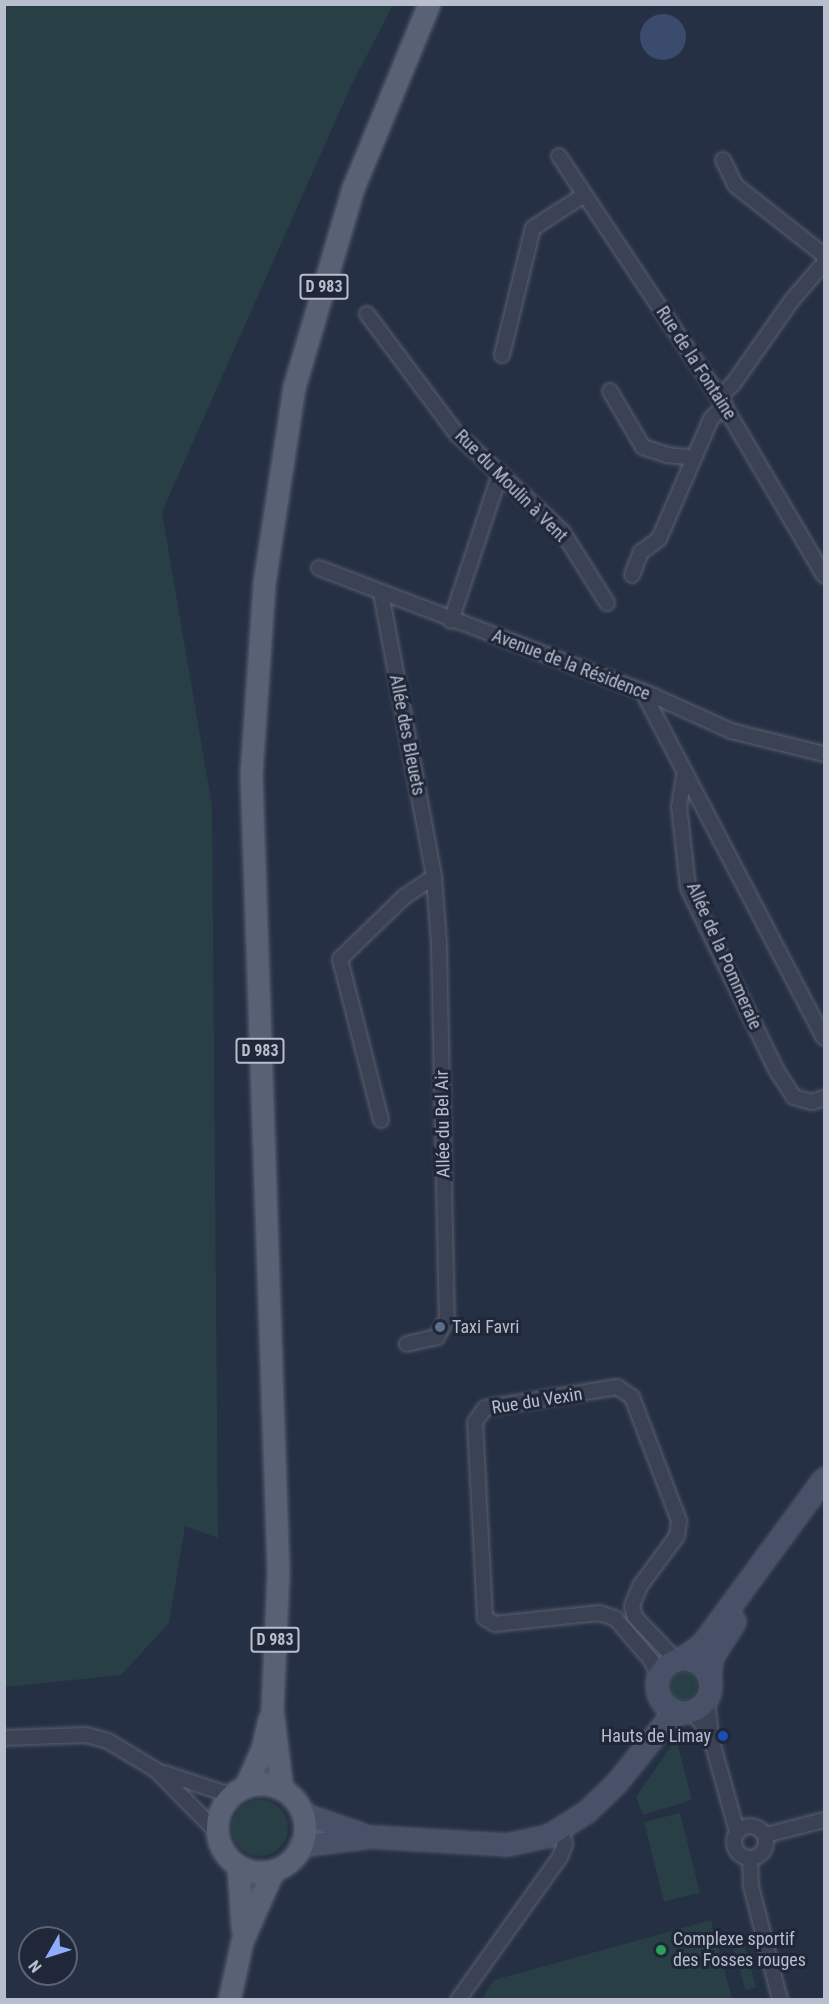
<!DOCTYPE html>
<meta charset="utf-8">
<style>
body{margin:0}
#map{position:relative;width:829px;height:2004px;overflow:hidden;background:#263044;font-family:"Roboto Condensed",sans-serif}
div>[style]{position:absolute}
.green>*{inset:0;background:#283f45;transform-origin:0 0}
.round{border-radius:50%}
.water>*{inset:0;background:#3b4b6d}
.roads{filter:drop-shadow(0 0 2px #596071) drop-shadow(0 0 2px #596071)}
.minor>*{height:14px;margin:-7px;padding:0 7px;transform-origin:7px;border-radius:7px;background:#3b4254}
.minor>.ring{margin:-7px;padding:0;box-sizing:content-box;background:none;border:14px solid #3b4254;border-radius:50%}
.secondary>*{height:20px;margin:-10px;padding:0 10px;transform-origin:10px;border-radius:10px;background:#485167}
.secondary>.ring{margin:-10px;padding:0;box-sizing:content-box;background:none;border:20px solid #485167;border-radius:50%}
.primary>*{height:21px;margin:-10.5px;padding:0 10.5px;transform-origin:10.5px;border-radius:10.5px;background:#596174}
.primary>.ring{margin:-10.5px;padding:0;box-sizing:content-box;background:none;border:21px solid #596174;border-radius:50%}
.dots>*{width:16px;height:16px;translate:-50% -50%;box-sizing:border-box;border:3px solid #1f2739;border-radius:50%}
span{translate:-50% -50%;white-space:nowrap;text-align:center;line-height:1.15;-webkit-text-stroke:6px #1f2739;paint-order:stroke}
.shield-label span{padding:2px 4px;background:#1f2739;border:2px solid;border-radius:4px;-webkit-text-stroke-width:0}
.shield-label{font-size:16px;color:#b8becd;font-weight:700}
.street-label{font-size:18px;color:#b8becd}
.poi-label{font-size:18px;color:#b8becd}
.left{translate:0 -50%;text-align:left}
.right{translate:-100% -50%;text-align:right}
.frame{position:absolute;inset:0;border:6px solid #b8becd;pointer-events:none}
.north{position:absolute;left:18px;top:1926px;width:60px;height:60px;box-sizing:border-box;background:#1f2739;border:2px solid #5c6374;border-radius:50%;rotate:231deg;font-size:16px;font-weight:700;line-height:24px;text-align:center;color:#b8becd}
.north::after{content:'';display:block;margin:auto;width:21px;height:27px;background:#8eadfc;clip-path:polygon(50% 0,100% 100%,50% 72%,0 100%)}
</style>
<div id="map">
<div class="green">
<i style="clip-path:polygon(5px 4px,393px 5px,351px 86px,162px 512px,212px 806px,218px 1538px,185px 1526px,169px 1623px,121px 1675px,5px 1687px)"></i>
<i class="round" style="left:669px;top:1672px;width:28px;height:28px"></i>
<i style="clip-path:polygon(671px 1746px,678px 1746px,692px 1800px,643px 1815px,636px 1797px)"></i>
<i class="round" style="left:232px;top:1800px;width:56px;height:56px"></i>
<i style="left:680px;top:1813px;width:82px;height:37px;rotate:76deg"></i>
<i style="clip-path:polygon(711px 1920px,732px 1999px,482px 1999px,494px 1980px)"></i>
<i style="left:744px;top:1945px;width:44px;height:11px;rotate:74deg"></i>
</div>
<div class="water">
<i class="round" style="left:640px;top:14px;width:46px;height:46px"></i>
</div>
<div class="roads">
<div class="minor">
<i style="left:559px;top:156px;width:289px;rotate:56.4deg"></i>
<i style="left:719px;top:397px;width:207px;rotate:59.5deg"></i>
<i style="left:723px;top:160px;width:28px;rotate:64deg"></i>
<i style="left:735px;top:185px;width:113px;rotate:38.2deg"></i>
<i style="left:367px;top:314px;width:149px;rotate:53.2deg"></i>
<i style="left:456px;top:433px;width:144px;rotate:42.8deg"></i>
<i style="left:562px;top:531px;width:85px;rotate:58deg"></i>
<i style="left:502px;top:355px;width:131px;rotate:-76.3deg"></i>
<i style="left:533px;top:228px;width:61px;rotate:-32.9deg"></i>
<i style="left:610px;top:391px;width:65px;rotate:59.5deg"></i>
<i style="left:643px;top:447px;width:25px;rotate:18deg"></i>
<i style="left:667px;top:455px;width:27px;rotate:6deg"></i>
<i style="left:719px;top:397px;width:19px;rotate:-43deg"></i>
<i style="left:733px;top:384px;width:103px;rotate:-54.9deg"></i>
<i style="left:792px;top:300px;width:49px;rotate:-49.1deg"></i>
<i style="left:319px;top:568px;width:359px;rotate:20.9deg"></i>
<i style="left:654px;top:696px;width:85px;rotate:24.4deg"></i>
<i style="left:731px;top:731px;width:96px;rotate:13.9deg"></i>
<i style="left:632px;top:575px;width:25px;rotate:-69deg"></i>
<i style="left:641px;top:552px;width:22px;rotate:-36deg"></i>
<i style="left:659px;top:539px;width:131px;rotate:-66.6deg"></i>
<i style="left:711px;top:419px;width:20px;rotate:-45deg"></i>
<i style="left:381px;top:593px;width:289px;rotate:79.4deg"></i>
<i style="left:434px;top:877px;width:67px;rotate:85.7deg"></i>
<i style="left:439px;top:944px;width:375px;rotate:88.8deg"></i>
<i style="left:447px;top:1319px;width:21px;rotate:119deg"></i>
<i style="left:437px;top:1337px;width:31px;rotate:167deg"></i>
<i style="left:451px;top:621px;width:155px;rotate:-71.6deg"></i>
<i style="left:643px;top:692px;width:390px;rotate:62.4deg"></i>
<i style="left:684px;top:776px;width:30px;rotate:99deg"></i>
<i style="left:679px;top:806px;width:82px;rotate:83.7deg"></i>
<i style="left:688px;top:888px;width:203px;rotate:64.1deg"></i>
<i style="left:777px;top:1071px;width:31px;rotate:57deg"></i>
<i style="left:794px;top:1097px;width:19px;rotate:16deg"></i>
<i style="left:812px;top:1102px;width:13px;rotate:-18deg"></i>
<i style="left:381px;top:1120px;width:166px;rotate:-104.3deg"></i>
<i style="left:340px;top:959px;width:89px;rotate:-44.1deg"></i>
<i style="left:404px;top:897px;width:36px;rotate:-34deg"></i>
<i style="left:659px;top:1676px;width:18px;rotate:-117deg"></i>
<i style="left:651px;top:1660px;width:55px;rotate:-130.6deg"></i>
<i style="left:615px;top:1618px;width:17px;rotate:-163deg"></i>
<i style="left:599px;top:1613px;width:105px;rotate:174deg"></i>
<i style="left:495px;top:1624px;width:12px;rotate:-149deg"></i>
<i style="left:485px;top:1618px;width:196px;rotate:-92.9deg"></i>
<i style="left:475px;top:1422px;width:17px;rotate:-54deg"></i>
<i style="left:485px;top:1408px;width:134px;rotate:-9deg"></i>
<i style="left:617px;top:1387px;width:18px;rotate:34deg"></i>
<i style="left:632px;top:1397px;width:133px;rotate:69.2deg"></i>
<i style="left:679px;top:1521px;width:15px;rotate:98deg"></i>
<i style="left:677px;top:1536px;width:62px;rotate:126.5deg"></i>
<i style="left:640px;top:1586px;width:22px;rotate:112deg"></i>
<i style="left:632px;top:1606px;width:11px;rotate:75deg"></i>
<i style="left:635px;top:1617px;width:59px;rotate:46.4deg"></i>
<i style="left:707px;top:1700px;width:38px;rotate:84deg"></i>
<i style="left:711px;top:1738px;width:98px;rotate:74.5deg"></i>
<i style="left:689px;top:1713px;width:9px;rotate:27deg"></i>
<i style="left:697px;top:1717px;width:19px;rotate:55deg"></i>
<i style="left:4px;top:1738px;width:82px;rotate:-2.1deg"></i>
<i style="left:86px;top:1735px;width:23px;rotate:15deg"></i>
<i style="left:108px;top:1741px;width:56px;rotate:31.1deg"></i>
<i style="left:156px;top:1770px;width:88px;rotate:45.5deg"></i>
<i style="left:164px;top:1773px;width:70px;rotate:18.4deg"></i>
<i class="ring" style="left:734px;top:1826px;width:18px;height:18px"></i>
<i style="left:766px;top:1835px;width:60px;rotate:-14.5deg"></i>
<i style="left:750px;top:1858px;width:28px;rotate:88deg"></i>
<i style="left:751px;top:1886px;width:118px;rotate:75.7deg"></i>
<i style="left:458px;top:2000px;width:176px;rotate:-54.5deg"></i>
<i style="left:560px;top:1857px;width:14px;rotate:-69deg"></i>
<i style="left:565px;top:1844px;width:14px;rotate:-107deg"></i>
</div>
<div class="secondary">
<i class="ring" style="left:657px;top:1659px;width:34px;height:34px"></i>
<i style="left:682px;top:1659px;width:26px;rotate:-36deg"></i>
<i style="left:703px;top:1644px;width:205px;rotate:-53.7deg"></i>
<i style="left:710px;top:1678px;width:20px;rotate:-84deg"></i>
<i style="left:712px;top:1658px;width:43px;rotate:-57.4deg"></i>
<i style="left:302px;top:1814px;width:62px;rotate:18.7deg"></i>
<i style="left:300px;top:1846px;width:71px;rotate:-7.3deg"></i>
<i style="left:370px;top:1837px;width:137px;rotate:3.3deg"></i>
<i style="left:507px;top:1845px;width:43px;rotate:-12.1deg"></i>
<i style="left:549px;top:1836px;width:45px;rotate:-32.3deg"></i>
<i style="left:587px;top:1812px;width:42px;rotate:-44deg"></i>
<i style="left:617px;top:1783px;width:81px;rotate:-51deg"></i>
<i style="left:668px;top:1720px;width:14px;rotate:-30deg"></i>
</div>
<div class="primary">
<i class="ring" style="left:217px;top:1784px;width:67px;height:67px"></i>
<i style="left:245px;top:1787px;width:42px;rotate:-65.9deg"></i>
<i style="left:262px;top:1749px;width:31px;rotate:-77deg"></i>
<i style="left:282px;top:1789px;width:80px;rotate:-97.2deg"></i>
<i style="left:272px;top:1710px;width:139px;rotate:-87.5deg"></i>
<i style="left:278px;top:1571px;width:797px;rotate:-91.94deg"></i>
<i style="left:251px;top:774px;width:191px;rotate:-86.1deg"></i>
<i style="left:264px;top:583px;width:198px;rotate:-81.3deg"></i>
<i style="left:294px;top:387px;width:208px;rotate:-73.5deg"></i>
<i style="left:353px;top:188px;width:199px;rotate:-67.6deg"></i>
<i style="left:238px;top:1866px;width:62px;rotate:86.3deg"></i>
<i style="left:229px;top:2000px;width:60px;rotate:-77.6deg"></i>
<i style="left:242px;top:1941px;width:77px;rotate:-66.1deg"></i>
</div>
</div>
<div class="dots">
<i style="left:440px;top:1327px;background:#5c6f8a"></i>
<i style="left:723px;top:1736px;background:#1a4fb4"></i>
<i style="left:661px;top:1950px;background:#2e9e5b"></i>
</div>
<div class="shield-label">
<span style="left:324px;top:287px">D 983</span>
<span style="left:260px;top:1051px">D 983</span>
<span style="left:275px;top:1640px">D 983</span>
</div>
<div class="street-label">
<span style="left:696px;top:363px;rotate:57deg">Rue de la Fontaine</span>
<span style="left:511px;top:486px;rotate:45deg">Rue du Moulin à Vent</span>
<span style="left:571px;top:665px;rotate:21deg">Avenue de la Résidence</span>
<span style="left:407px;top:735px;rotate:79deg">Allée des Bleuets</span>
<span style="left:724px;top:956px;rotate:66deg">Allée de la Pommeraie</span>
<span style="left:443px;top:1124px;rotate:-91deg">Allée du Bel Air</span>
<span style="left:537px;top:1401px;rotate:-9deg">Rue du Vexin</span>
</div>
<div class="poi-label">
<span class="left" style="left:452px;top:1327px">Taxi Favri</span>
<span class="right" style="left:711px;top:1736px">Hauts de Limay</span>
<span class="left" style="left:673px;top:1950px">Complexe sportif<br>des Fosses rouges</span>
</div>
<div class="frame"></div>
<div class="north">N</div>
</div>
